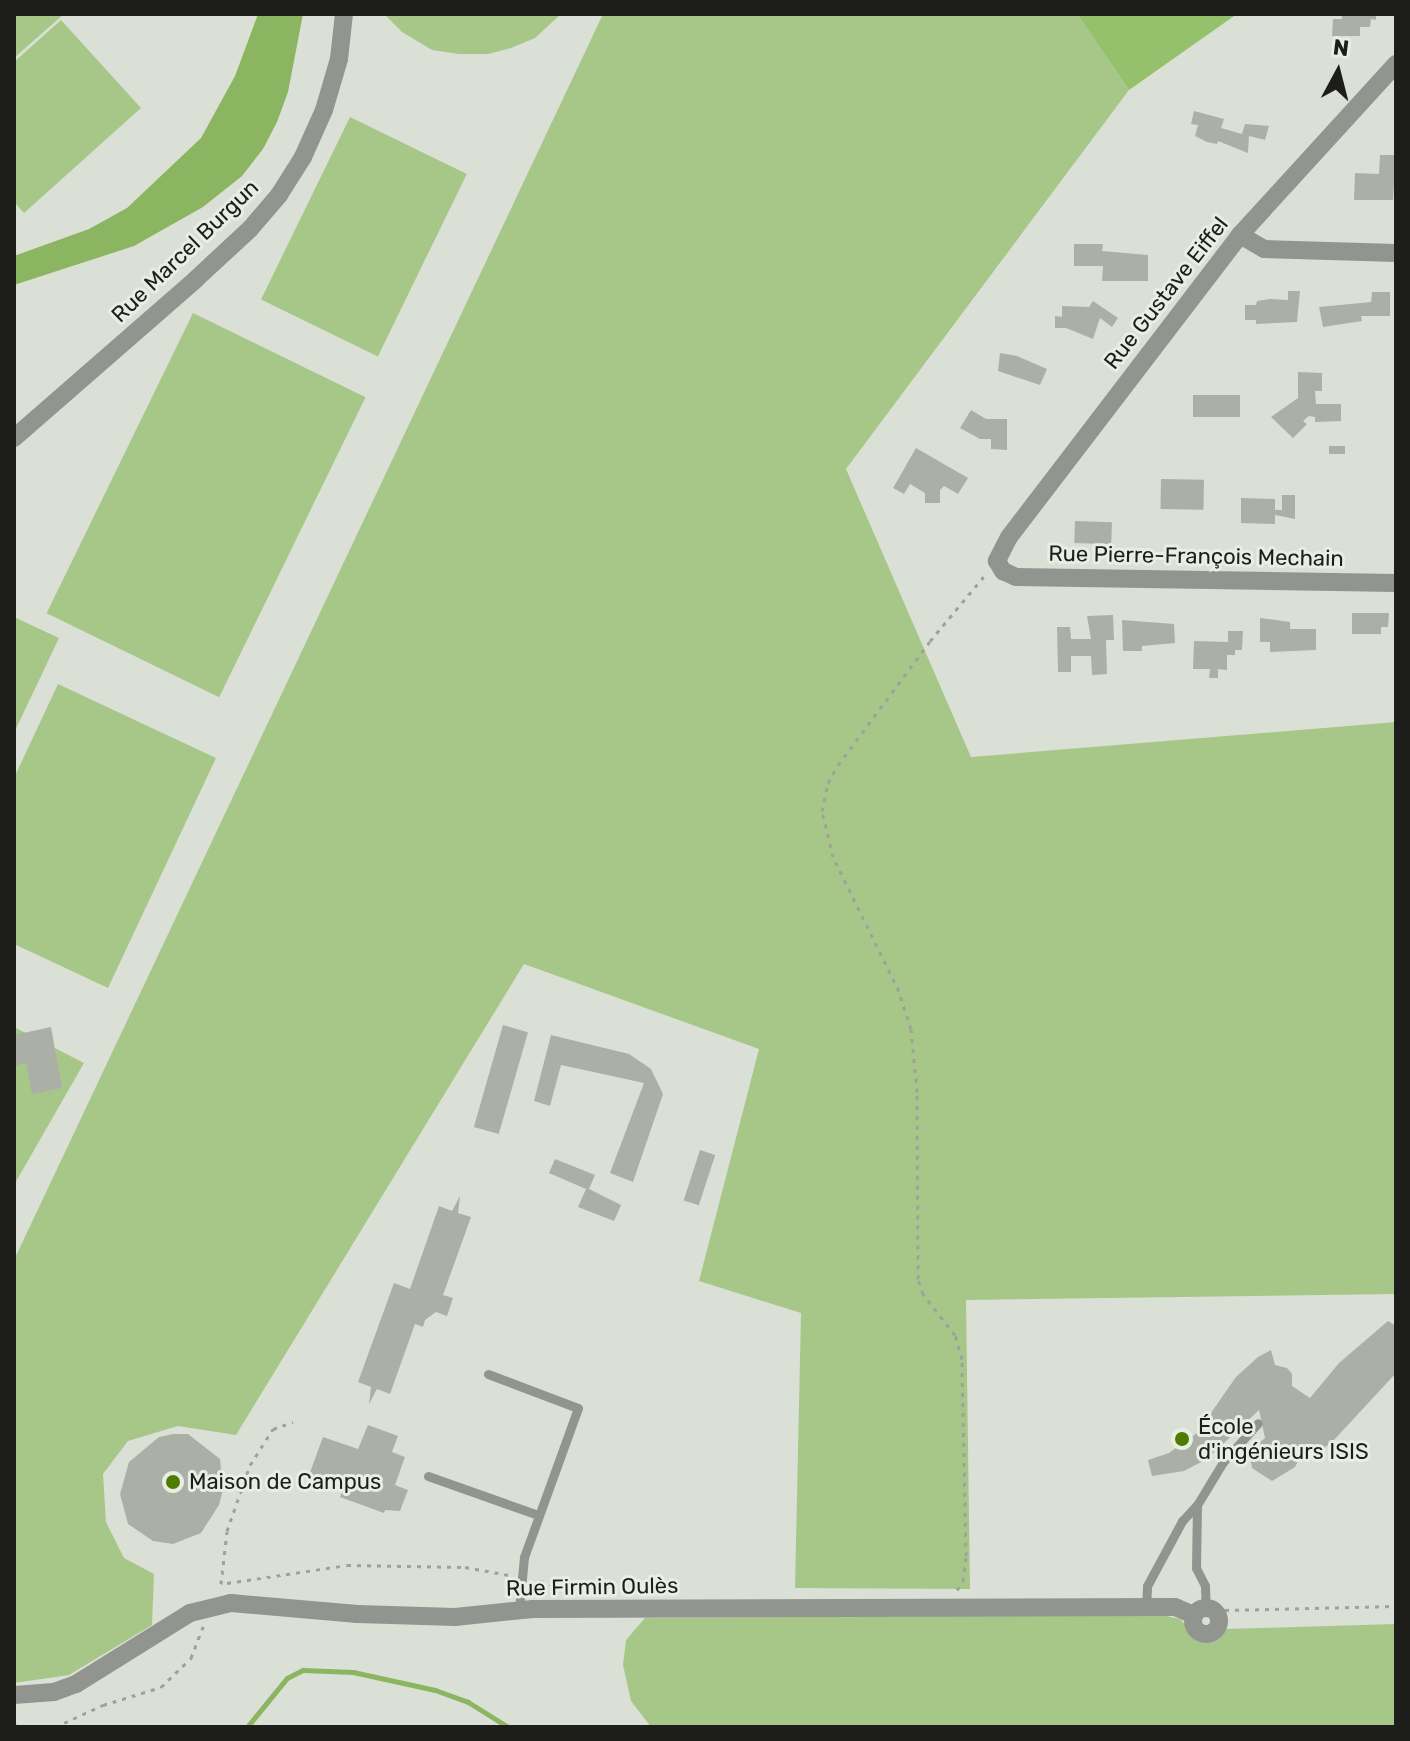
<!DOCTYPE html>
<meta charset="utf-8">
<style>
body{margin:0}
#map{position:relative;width:1410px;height:1741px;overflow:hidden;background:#dbe0d7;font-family:Rubik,sans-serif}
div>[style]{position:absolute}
.green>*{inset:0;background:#a7c789;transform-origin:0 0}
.forest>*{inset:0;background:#96c16c}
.water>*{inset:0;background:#8cb561}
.stream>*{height:5px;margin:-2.5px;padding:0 2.5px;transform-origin:2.5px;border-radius:2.5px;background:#8cb561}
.building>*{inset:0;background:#abb0a7;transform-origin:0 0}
.path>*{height:3px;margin-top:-1.5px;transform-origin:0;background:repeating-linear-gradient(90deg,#9fa29b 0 4px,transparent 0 10px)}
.lane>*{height:9px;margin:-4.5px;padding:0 4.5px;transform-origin:4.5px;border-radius:4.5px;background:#929490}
.street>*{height:18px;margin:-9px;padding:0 9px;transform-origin:9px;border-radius:9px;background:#929490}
.street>.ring{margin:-9px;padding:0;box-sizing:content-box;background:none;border:18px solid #929490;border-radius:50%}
.dots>*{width:22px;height:22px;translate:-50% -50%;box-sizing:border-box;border:4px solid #e8eee4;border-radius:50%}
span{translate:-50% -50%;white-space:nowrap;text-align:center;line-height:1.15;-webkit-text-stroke:6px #e8eee4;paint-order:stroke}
.street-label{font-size:22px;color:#1d1e1b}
.poi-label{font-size:22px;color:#1d1e1b}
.left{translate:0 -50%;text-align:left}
.frame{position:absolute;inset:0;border:16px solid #1d1e1b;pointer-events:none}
.north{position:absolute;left:1298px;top:32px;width:80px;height:80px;-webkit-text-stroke:6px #e8eee4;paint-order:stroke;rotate:7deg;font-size:22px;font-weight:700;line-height:32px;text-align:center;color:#1d1e1b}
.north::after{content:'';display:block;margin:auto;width:28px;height:36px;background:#1d1e1b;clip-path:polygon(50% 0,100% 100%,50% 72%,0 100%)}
</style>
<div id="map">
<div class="green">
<i style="clip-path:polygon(14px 14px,64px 14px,14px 58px)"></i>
<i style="clip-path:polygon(384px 14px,561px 14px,535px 38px,511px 48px,488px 54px,459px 54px,432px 50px,402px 32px)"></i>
<i style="clip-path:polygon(603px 14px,1077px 14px,1129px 90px,846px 469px,971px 757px,1396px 722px,1396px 1294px,966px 1300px,970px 1589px,795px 1588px,801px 1313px,699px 1281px,759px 1049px,524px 964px,236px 1435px,178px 1426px,128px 1441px,103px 1474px,106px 1522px,124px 1558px,154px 1574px,152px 1625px,69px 1675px,14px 1683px,14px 1260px)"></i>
<i style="clip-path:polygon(61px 20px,141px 108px,24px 213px,14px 202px,14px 62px)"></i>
<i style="left:350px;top:117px;width:130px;height:203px;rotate:26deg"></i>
<i style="left:193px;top:313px;width:192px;height:334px;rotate:26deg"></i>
<i style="clip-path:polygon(14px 617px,59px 638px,14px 733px)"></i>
<i style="clip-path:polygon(58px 684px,216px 758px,108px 988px,14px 944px,14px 778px)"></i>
<i style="clip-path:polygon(14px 1027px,84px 1063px,14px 1185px)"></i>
<i style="clip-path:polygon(1162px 1615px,1180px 1619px,1196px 1637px,1205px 1640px,1220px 1636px,1225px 1629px,1396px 1624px,1396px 1727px,651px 1727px,631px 1701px,623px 1665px,626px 1640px,645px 1618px)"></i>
</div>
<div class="forest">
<i style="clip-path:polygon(1077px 14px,1237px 14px,1129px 90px)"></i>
</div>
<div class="water">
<i style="clip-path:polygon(258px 14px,303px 14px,288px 92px,277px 122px,263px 149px,242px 176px,203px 207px,134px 246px,14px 285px,14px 256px,89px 229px,127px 208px,201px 138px,235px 76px)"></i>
</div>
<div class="stream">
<i style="left:247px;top:1727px;width:63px;rotate:-50.8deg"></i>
<i style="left:287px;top:1678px;width:18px;rotate:-27deg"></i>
<i style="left:303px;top:1670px;width:50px;rotate:2.3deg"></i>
<i style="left:353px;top:1672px;width:84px;rotate:12.4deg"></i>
<i style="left:435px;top:1690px;width:35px;rotate:20deg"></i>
<i style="left:468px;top:1702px;width:47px;rotate:32deg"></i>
</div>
<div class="building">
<i style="clip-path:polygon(1342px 14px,1376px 14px,1376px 20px,1371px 19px,1370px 27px,1360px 27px,1360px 36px,1332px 36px,1333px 19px,1342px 19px)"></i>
<i style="clip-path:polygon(1194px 111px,1224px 119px,1221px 128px,1242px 134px,1245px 124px,1269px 126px,1265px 140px,1249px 136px,1248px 153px,1218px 141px,1217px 144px,1207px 142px,1195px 136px,1198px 125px,1191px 124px)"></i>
<i style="clip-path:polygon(1380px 155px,1396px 155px,1393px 200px,1354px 200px,1355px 173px,1379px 174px)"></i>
<i style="clip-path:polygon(1074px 244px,1103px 244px,1102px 251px,1148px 255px,1148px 281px,1102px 281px,1103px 266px,1074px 266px)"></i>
<i style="clip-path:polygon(1288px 291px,1300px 291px,1297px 322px,1256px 324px,1256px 320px,1245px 320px,1245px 305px,1256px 305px,1257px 301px,1270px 299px,1288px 300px)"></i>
<i style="clip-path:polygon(1372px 292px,1390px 292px,1390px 316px,1361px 316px,1362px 321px,1323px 327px,1319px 307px,1371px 302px)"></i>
<i style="clip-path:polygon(1093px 301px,1118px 318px,1112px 327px,1100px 318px,1093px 339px,1066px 328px,1055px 328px,1055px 316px,1062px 317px,1062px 306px,1089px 307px)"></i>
<i style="clip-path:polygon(1000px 353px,1017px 356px,1047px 369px,1040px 385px,998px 371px)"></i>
<i style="clip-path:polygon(1298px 372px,1322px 373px,1322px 391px,1315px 391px,1316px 404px,1341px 404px,1341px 421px,1315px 422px,1315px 417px,1309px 416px,1303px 421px,1307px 424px,1293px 438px,1271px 417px,1298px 398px)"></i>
<i style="left:1193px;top:395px;width:47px;height:22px"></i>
<i style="clip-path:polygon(971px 410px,986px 419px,1007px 419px,1007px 450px,991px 449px,991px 439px,980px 439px,960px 428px)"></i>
<i style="left:1329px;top:446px;width:16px;height:8px"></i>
<i style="clip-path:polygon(916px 448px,968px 478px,958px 494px,944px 486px,940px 490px,940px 503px,925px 503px,925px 493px,910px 484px,904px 494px,893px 488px)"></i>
<i style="left:1161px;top:479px;width:43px;height:30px;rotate:1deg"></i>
<i style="clip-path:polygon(1282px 495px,1295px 495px,1295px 519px,1275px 515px,1275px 524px,1241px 523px,1241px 498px,1275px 499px,1275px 510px,1282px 510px)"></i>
<i style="left:1075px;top:521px;width:37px;height:22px;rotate:2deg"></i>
<i style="clip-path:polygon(1352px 613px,1389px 613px,1388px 627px,1381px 627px,1381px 634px,1352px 634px)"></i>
<i style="clip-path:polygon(1113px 615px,1114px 640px,1106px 640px,1107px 674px,1092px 675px,1091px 656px,1071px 656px,1071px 672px,1058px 672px,1057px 627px,1070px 627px,1071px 639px,1091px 639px,1087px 616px)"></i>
<i style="clip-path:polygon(1260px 618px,1290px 622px,1290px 629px,1316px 629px,1316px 650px,1270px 652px,1270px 642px,1260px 642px)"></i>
<i style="clip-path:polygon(1122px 620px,1174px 624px,1175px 643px,1142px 646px,1142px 651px,1123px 651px)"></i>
<i style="clip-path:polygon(1228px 631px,1243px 631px,1242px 650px,1235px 650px,1235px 655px,1227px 655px,1227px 670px,1218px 669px,1218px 678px,1209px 678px,1210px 669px,1193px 669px,1194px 641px,1228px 642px)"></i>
<i style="left:503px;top:1025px;width:26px;height:106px;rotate:16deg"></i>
<i style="clip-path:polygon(51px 1027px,62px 1088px,32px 1094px,26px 1063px,14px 1066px,14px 1035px)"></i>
<i style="clip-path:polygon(551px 1035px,629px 1054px,651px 1069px,663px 1094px,633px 1182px,610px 1173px,644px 1083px,561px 1065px,550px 1106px,534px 1101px)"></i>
<i style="left:700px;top:1150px;width:16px;height:53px;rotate:18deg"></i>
<i style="clip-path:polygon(555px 1159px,595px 1175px,589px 1189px,621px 1205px,614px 1221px,578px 1207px,586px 1189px,549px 1173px)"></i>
<i style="clip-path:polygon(460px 1196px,458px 1213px,471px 1217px,443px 1295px,453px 1298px,447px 1316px,436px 1312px,425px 1320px,423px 1327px,415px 1324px,390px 1394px,377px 1389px,369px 1404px,371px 1387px,358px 1382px,394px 1283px,410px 1289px,439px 1206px,452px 1211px)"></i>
<i style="clip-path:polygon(1388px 1321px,1396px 1326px,1396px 1373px,1334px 1440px,1322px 1450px,1317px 1444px,1300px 1457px,1295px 1467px,1272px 1481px,1252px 1468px,1249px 1451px,1265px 1438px,1259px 1410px,1207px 1459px,1184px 1471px,1152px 1476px,1148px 1460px,1169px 1453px,1197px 1433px,1236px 1377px,1258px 1357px,1271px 1350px,1275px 1365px,1287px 1368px,1292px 1374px,1292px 1386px,1310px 1398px,1339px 1363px)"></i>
<i style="clip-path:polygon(368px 1425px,398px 1436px,392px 1452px,405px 1457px,395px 1485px,408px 1490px,400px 1511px,385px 1510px,384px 1513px,340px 1497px,344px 1488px,309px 1475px,323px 1437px,358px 1449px)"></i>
<i style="clip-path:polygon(173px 1434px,188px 1434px,220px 1459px,223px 1490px,219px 1505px,201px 1533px,173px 1544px,153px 1541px,128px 1524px,120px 1494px,129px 1462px,159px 1437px)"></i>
</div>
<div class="path">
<i style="left:540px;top:1581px;width:36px;rotate:16deg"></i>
<i style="left:227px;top:1583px;width:121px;rotate:-8.5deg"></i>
<i style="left:347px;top:1565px;width:118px;rotate:1deg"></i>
<i style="left:465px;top:1567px;width:45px;rotate:10.3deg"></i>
<i style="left:221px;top:1584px;width:53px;rotate:-83.5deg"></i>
<i style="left:227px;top:1531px;width:70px;rotate:-70.8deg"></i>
<i style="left:250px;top:1465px;width:43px;rotate:-57.4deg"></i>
<i style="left:273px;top:1429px;width:21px;rotate:-19deg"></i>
<i style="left:957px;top:1590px;width:11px;rotate:-56deg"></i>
<i style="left:963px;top:1581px;width:25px;rotate:-83deg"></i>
<i style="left:966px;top:1556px;width:197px;rotate:-91.2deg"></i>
<i style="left:962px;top:1359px;width:25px;rotate:-106deg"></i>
<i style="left:955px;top:1335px;width:52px;rotate:-128deg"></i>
<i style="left:923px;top:1294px;width:16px;rotate:-108deg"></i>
<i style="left:918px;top:1279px;width:187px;rotate:-90.3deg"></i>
<i style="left:917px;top:1092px;width:63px;rotate:-95.4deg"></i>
<i style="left:911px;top:1029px;width:40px;rotate:-108deg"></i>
<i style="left:899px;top:991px;width:149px;rotate:-116.2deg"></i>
<i style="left:833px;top:857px;width:47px;rotate:-103.4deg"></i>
<i style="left:822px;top:811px;width:29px;rotate:-78deg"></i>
<i style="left:828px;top:783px;width:21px;rotate:-61deg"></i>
<i style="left:838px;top:765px;width:154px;rotate:-53.4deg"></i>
<i style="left:930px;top:641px;width:86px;rotate:-50.2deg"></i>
<i style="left:1217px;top:1614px;width:9px;rotate:-27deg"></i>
<i style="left:1225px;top:1610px;width:171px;rotate:-1.3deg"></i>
<i style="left:14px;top:1725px;width:8px;rotate:14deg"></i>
<i style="left:55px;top:1727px;width:53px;rotate:-24.6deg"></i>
<i style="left:103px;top:1705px;width:61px;rotate:-17.2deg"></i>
<i style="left:161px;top:1687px;width:42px;rotate:-44deg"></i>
<i style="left:191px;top:1658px;width:34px;rotate:-69deg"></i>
</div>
<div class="lane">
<i style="left:488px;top:1374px;width:96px;rotate:20.7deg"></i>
<i style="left:578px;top:1408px;width:158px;rotate:109.9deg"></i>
<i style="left:524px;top:1557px;width:53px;rotate:95.4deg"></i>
<i style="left:428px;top:1476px;width:117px;rotate:19.5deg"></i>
<i style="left:1197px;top:1505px;width:63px;rotate:90.9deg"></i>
<i style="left:1196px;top:1568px;width:20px;rotate:63deg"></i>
<i style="left:1205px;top:1586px;width:23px;rotate:88deg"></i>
<i style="left:1146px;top:1607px;width:21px;rotate:-87deg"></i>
<i style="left:1147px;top:1586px;width:74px;rotate:-61.7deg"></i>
<i style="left:1182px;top:1521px;width:22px;rotate:-47deg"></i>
<i style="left:1197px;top:1505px;width:50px;rotate:-58.8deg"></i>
<i style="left:1223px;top:1462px;width:52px;rotate:-48.1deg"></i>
</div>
<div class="street">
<i style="left:1396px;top:64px;width:231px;rotate:132.4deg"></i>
<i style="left:1240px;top:235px;width:380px;rotate:127.4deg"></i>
<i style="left:1009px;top:537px;width:27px;rotate:117deg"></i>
<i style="left:997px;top:561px;width:12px;rotate:59deg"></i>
<i style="left:1003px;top:571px;width:14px;rotate:25deg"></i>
<i style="left:1016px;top:577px;width:380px;rotate:0.9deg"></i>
<i style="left:1240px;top:235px;width:28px;rotate:30deg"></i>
<i style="left:1264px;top:249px;width:132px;rotate:1.7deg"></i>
<i style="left:14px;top:438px;width:242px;rotate:-41.1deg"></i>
<i style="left:196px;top:279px;width:74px;rotate:-42.8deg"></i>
<i style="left:250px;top:229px;width:45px;rotate:-49.5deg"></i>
<i style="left:279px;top:195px;width:45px;rotate:-57.7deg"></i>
<i style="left:303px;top:157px;width:51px;rotate:-65.9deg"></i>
<i style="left:324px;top:110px;width:53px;rotate:-73.6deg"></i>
<i style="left:339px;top:59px;width:45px;rotate:-83.7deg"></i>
<i class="ring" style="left:1193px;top:1608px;width:8px;height:8px"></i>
<i style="left:14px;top:1695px;width:40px;rotate:-4.3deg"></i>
<i style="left:54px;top:1692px;width:23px;rotate:-20deg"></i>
<i style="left:76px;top:1684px;width:134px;rotate:-31.9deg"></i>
<i style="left:190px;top:1613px;width:42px;rotate:-13.7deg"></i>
<i style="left:231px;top:1603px;width:127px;rotate:5deg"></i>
<i style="left:358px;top:1614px;width:97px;rotate:1.8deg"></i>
<i style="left:455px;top:1617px;width:78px;rotate:-5.9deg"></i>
<i style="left:533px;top:1609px;width:642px;rotate:-0.18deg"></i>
<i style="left:1175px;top:1607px;width:21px;rotate:23deg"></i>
</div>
<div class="dots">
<i style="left:1182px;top:1439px;background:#4e7b00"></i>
<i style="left:173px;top:1482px;background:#4e7b00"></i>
</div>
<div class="street-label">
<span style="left:185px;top:251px;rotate:-44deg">Rue Marcel Burgun</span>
<span style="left:1166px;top:293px;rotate:-52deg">Rue Gustave Eiffel</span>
<span style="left:1196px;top:556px;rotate:1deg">Rue Pierre-François Mechain</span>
<span style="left:592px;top:1587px;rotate:-1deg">Rue Firmin Oulès</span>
</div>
<div class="poi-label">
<span class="left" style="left:1198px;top:1439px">École<br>d'ingénieurs ISIS</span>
<span class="left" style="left:189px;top:1482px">Maison de Campus</span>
</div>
<div class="frame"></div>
<div class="north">N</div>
</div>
